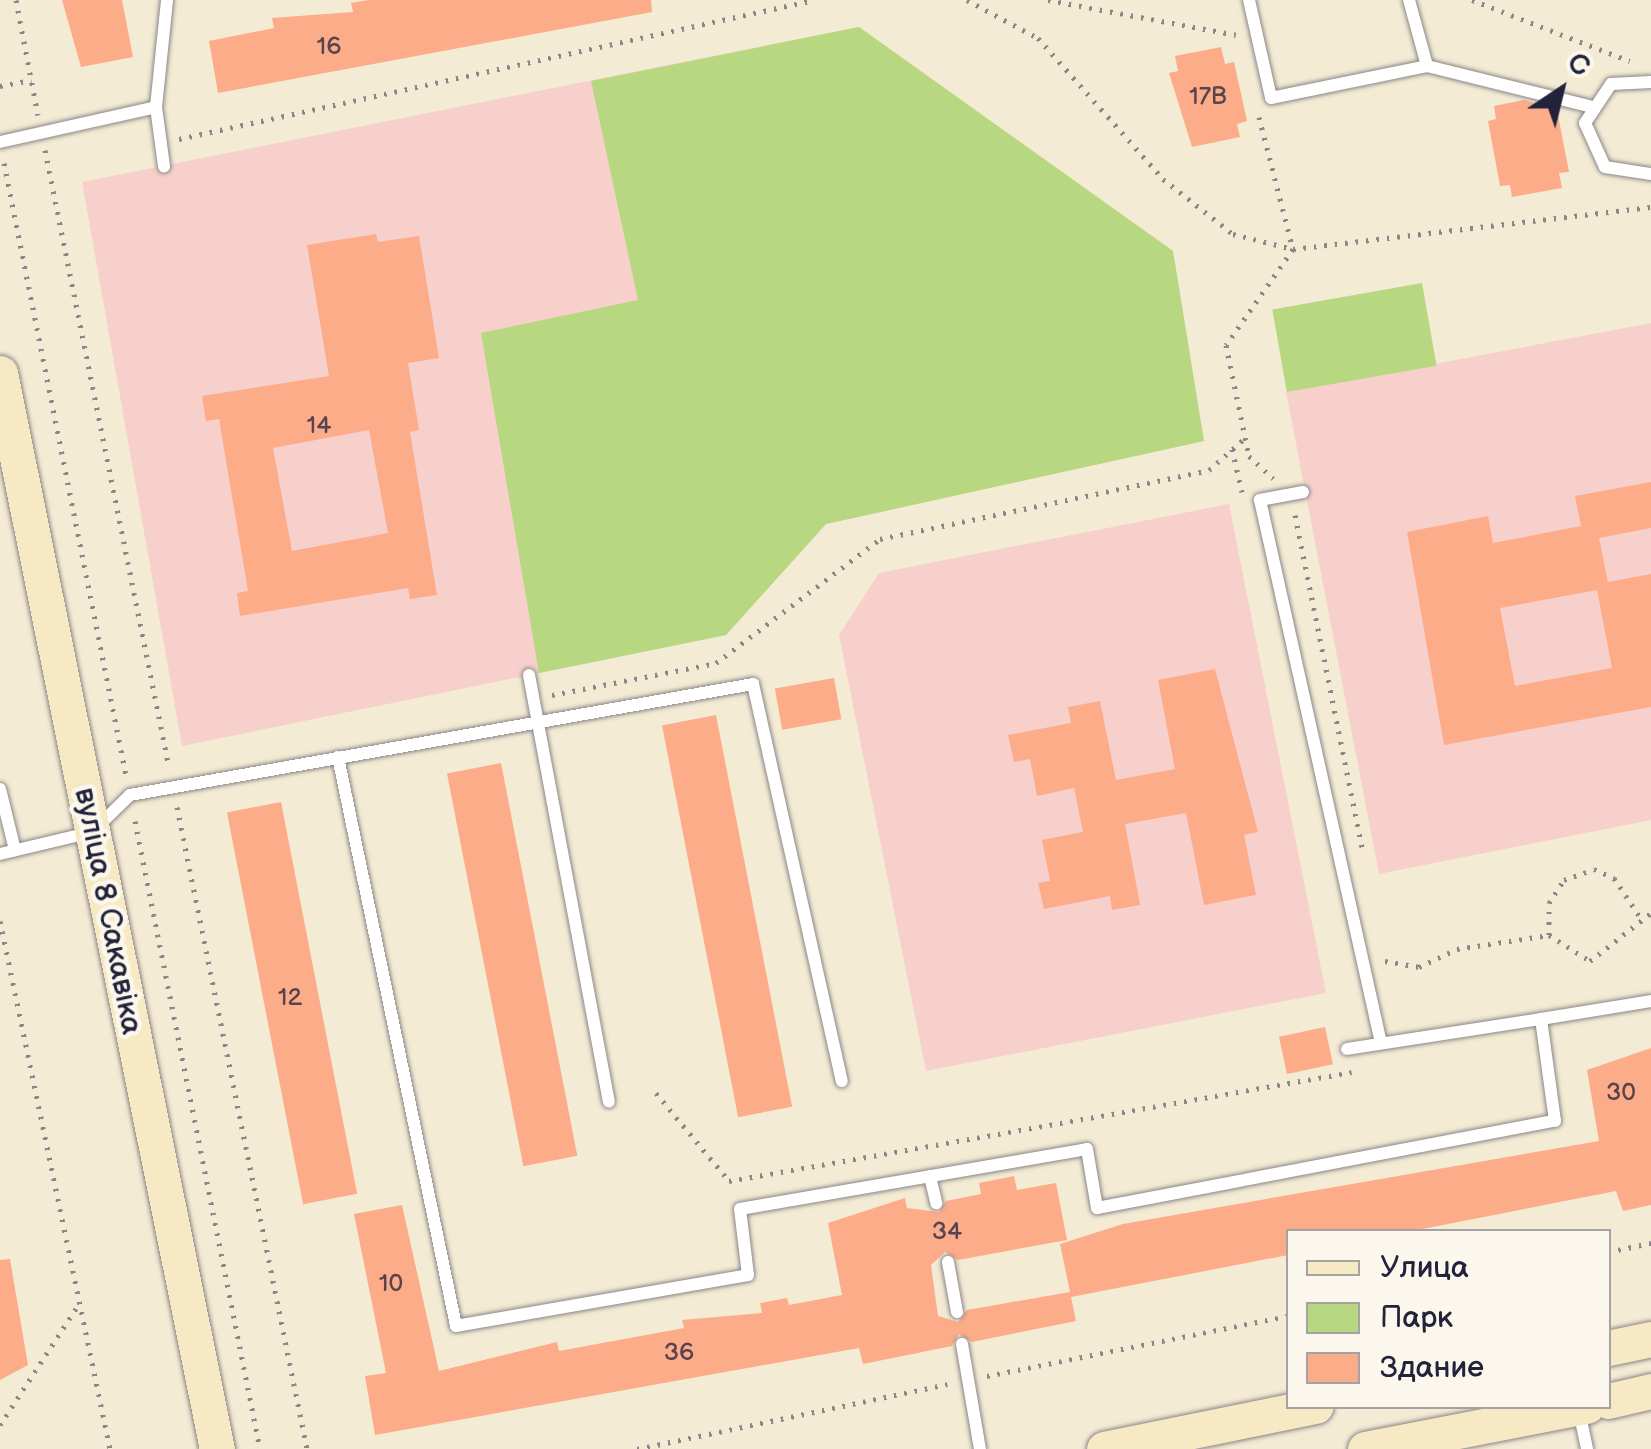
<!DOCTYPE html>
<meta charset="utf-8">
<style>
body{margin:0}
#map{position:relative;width:1651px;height:1449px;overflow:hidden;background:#f4ebd5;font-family:"Balsamiq Sans",sans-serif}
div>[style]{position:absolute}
.built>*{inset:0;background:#f7d0cc}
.green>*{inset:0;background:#b7d880;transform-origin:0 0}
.building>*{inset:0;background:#fcac89;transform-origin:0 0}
.path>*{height:5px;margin-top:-2.5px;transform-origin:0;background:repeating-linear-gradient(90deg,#8b8688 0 2.5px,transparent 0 10.5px)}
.roads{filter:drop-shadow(0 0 2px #8b8688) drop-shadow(0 0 2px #8b8688)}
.service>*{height:12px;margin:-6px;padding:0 6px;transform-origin:6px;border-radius:6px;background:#fff}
.secondary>*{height:35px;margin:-17.5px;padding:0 17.5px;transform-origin:17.5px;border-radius:17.5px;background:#f6e9c3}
span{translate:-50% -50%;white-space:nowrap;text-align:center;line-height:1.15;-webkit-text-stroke:9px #fbf7ec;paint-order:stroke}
.number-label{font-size:25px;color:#58444e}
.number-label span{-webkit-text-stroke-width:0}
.street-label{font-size:30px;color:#22223b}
.legend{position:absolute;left:1286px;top:1229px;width:325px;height:180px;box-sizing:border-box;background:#fbf7ec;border:2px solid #a4a2a5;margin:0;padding:12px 18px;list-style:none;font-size:30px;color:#22223b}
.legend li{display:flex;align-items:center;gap:20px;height:50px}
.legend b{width:50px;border:2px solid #a4a2a5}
.north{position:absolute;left:1511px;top:40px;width:100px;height:100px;-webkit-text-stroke:8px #fbf7ec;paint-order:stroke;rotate:35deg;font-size:28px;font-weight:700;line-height:40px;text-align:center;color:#22223b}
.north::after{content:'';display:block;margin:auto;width:35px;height:45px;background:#22223b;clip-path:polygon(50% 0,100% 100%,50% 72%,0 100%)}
</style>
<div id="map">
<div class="built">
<i style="clip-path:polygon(859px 27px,1173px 251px,1204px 441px,826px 524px,726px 635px,182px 746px,82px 182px)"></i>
<i style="clip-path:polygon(1651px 323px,1651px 820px,1379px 874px,1286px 392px)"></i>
<i style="clip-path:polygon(1229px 504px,1326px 993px,926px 1071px,839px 635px,879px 573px)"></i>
</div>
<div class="green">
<i style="clip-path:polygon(859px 27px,1173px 251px,1204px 441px,826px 524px,726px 635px,539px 673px,481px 333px,638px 300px,591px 81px)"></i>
<i style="left:1422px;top:283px;width:84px;height:152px;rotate:80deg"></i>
</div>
<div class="building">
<i style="clip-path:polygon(62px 0,122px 0,133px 57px,81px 67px)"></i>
<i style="clip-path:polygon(369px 0,651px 0,652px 12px,218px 93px,209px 41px,274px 28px,272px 18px,353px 12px,351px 3px)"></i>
<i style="clip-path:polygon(1221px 47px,1225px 64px,1234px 62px,1247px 121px,1237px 124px,1240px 137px,1192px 147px,1169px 73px,1178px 71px,1175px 56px)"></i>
<i style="clip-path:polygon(1524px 100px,1557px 110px,1569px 172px,1559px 173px,1562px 188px,1512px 197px,1510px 185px,1500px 186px,1488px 121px,1496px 119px,1494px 106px)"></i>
<i style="clip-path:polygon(evenodd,376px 234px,378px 242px,419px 236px,439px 358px,408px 363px,419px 430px,410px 432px,437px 595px,410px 599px,408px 588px,240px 616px,237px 593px,248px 591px,219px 419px,206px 421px,202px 396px,329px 376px,307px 245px,376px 234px,369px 430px,388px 533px,292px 551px,273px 448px,369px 430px)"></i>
<i style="clip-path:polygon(evenodd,1651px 482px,1651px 528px,1599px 538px,1608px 582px,1651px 574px,1651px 707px,1444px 745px,1407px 532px,1488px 516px,1493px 543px,1581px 526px,1575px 496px,1651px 482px,1597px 590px,1612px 668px,1515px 686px,1500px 608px,1597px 590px)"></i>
<i style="clip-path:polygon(1215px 669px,1258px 832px,1244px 835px,1256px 895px,1204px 905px,1186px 813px,1125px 824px,1140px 905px,1112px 910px,1110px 896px,1044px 909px,1038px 883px,1050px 881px,1042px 840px,1083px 832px,1074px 788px,1037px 796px,1030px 759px,1014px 762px,1008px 735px,1071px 723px,1068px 707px,1100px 701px,1116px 780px,1175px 769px,1158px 680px)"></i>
<i style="left:834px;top:678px;width:42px;height:60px;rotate:80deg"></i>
<i style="left:716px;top:715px;width:399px;height:55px;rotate:79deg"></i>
<i style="left:501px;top:763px;width:400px;height:55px;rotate:79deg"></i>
<i style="left:281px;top:802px;width:399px;height:55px;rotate:79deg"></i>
<i style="left:1325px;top:1027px;width:38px;height:47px;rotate:78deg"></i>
<i style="clip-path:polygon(1651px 1048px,1651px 1205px,1623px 1211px,1616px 1191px,1407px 1232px,1288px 1232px,1288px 1255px,1071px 1297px,1076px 1321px,972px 1342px,959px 1334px,952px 1346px,863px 1364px,859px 1348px,375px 1435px,365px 1376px,386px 1373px,354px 1214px,402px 1205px,439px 1371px,557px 1342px,559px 1351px,684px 1328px,682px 1320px,762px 1313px,760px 1303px,787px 1298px,789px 1305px,842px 1295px,828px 1223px,905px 1198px,907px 1208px,939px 1212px,946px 1201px,981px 1194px,979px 1183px,1014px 1176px,1017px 1190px,1056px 1183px,1067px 1240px,958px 1260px,945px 1252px,931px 1265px,938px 1316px,958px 1322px,967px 1310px,1070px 1292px,1060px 1244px,1123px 1224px,1599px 1141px,1587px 1070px)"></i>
<i style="clip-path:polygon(10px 1259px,28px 1365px,0 1380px,0 1260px)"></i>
</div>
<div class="path">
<i style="left:16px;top:0;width:117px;rotate:79.2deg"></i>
<i style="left:967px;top:0;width:81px;rotate:28.2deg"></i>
<i style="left:1038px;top:38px;width:188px;rotate:48.4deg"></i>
<i style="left:1163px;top:179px;width:89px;rotate:38.2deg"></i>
<i style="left:1233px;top:234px;width:62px;rotate:14deg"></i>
<i style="left:1293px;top:249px;width:117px;rotate:124.9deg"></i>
<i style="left:1226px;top:345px;width:113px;rotate:78.3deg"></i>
<i style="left:1249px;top:456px;width:33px;rotate:43deg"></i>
<i style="left:1048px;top:0;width:191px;rotate:10.5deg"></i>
<i style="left:1472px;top:0;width:169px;rotate:21.1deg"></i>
<i style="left:0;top:86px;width:32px;rotate:-11deg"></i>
<i style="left:1259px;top:117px;width:136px;rotate:75.6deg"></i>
<i style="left:1293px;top:249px;width:360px;rotate:-6.7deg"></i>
<i style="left:179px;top:139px;width:650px;rotate:-12.35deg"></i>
<i style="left:45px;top:150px;width:629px;rotate:78.64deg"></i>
<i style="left:4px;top:163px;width:624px;rotate:78.73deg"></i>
<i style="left:1232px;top:449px;width:44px;rotate:76.9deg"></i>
<i style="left:1295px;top:515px;width:344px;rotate:78.6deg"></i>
<i style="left:552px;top:695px;width:167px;rotate:-11deg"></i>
<i style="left:716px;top:663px;width:206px;rotate:-37.1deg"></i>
<i style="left:880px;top:539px;width:336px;rotate:-11.8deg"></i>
<i style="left:1209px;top:470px;width:48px;rotate:-41.6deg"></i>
<i style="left:177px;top:807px;width:655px;rotate:78.55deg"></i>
<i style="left:135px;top:821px;width:640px;rotate:78.74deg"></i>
<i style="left:0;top:921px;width:539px;rotate:78.23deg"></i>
<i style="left:1549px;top:935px;width:32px;rotate:-90deg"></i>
<i style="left:1549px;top:903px;width:27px;rotate:-57deg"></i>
<i style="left:1564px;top:880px;width:32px;rotate:-20deg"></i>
<i style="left:1594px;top:869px;width:22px;rotate:24deg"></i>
<i style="left:1614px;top:878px;width:50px;rotate:56.3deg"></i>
<i style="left:1385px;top:961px;width:35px;rotate:10deg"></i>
<i style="left:1419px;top:967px;width:42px;rotate:-25.3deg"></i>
<i style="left:1457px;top:949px;width:93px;rotate:-8.7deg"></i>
<i style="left:1549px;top:935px;width:49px;rotate:32.4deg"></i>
<i style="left:1590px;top:961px;width:78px;rotate:-38.2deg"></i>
<i style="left:656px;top:1093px;width:114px;rotate:50.3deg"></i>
<i style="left:729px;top:1181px;width:632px;rotate:-9.92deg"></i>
<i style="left:1608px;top:1252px;width:44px;rotate:-11.8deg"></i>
<i style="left:987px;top:1376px;width:307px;rotate:-11.3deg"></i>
<i style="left:0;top:1425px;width:145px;rotate:-56.9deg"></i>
<i style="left:637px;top:1449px;width:317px;rotate:-11.8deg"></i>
</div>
<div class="roads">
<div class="service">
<i style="left:1249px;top:0;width:100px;rotate:77.3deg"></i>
<i style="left:1271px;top:98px;width:159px;rotate:-11.6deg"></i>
<i style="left:1427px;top:66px;width:167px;rotate:13.9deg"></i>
<i style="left:1409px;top:0;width:68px;rotate:74.7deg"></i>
<i style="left:1651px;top:82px;width:40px;rotate:177.1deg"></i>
<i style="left:1611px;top:84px;width:47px;rotate:123.7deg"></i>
<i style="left:1585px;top:123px;width:48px;rotate:65.6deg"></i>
<i style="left:1605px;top:167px;width:47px;rotate:8.7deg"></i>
<i style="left:156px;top:107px;width:60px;rotate:82.3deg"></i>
<i style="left:0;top:142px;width:160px;rotate:-12.6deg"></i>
<i style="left:156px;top:107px;width:108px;rotate:-84.1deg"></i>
<i style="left:1303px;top:492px;width:44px;rotate:169.5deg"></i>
<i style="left:1260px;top:500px;width:556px;rotate:77.44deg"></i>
<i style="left:529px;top:675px;width:434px;rotate:79.4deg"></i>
<i style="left:338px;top:757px;width:581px;rotate:78.28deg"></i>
<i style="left:456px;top:1326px;width:296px;rotate:-9.9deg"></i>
<i style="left:748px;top:1275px;width:66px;rotate:-96.9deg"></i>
<i style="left:740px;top:1209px;width:352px;rotate:-9.8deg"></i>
<i style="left:1087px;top:1149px;width:60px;rotate:80.4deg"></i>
<i style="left:1097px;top:1208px;width:466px;rotate:-10.8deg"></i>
<i style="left:1555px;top:1121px;width:103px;rotate:-97.8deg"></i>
<i style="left:1541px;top:1019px;width:111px;rotate:-9.3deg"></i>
<i style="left:0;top:789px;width:63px;rotate:76.2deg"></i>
<i style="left:0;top:854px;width:95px;rotate:-13.4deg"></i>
<i style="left:92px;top:832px;width:53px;rotate:-44.2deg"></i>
<i style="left:130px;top:795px;width:633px;rotate:-10.1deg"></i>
<i style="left:753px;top:684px;width:407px;rotate:77.4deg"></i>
<i style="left:1347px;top:1049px;width:196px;rotate:-8.8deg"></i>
<i style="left:930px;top:1176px;width:28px;rotate:77deg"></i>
<i style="left:948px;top:1262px;width:51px;rotate:79.8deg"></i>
<i style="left:962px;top:1344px;width:107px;rotate:80.3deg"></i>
<i style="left:1579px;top:1411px;width:39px;rotate:78deg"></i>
</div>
<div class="secondary">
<i style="left:0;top:373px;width:1098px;rotate:78.6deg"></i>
<i style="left:1608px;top:1348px;width:44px;rotate:-11.8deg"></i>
<i style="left:1608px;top:1401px;width:44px;rotate:-13.1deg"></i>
<i style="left:1104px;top:1449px;width:216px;rotate:-11.5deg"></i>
<i style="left:1365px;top:1449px;width:226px;rotate:-11deg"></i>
</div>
</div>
<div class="number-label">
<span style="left:329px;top:47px">16</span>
<span style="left:1208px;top:97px">17В</span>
<span style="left:319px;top:426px">14</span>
<span style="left:290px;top:998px">12</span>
<span style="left:1621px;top:1093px">30</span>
<span style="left:947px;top:1232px">34</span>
<span style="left:391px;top:1284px">10</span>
<span style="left:679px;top:1353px">36</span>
</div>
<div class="street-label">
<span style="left:108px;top:911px;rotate:79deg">вуліца 8 Сакавіка</span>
</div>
<ul class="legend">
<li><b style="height:12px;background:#f6e9c3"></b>Улица</li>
<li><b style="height:28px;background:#b7d880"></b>Парк</li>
<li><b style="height:28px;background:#fcac89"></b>Здание</li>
</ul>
<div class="north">С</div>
</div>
